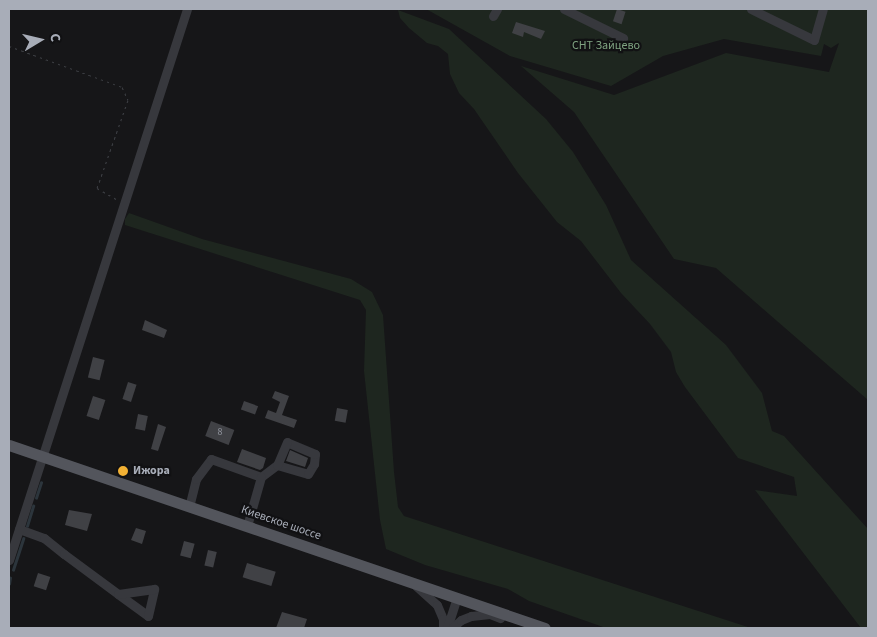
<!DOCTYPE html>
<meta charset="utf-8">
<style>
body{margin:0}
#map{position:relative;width:877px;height:637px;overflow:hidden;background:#161618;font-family:"Source Sans 3",sans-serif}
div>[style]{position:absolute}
.green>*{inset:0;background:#1e261f}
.stream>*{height:2.5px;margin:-1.25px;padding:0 1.25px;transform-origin:1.25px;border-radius:1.25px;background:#2c353c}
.building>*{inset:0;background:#404145;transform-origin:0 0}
.path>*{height:1px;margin-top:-0.5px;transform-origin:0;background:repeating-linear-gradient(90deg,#3d3f44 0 2.5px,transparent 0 6.5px)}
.minor>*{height:9px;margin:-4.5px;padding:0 4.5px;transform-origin:4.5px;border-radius:4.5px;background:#37383d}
.major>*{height:11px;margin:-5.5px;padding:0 5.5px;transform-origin:5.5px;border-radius:5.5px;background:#53555c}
.dots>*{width:14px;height:14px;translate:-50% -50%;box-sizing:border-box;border:2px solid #111113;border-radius:50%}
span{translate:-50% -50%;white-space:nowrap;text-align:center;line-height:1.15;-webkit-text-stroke:4.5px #111113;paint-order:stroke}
.number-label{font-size:10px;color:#8e929b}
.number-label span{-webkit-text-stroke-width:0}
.park-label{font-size:12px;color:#7fa381}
.poi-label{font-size:12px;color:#a8adb8;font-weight:700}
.left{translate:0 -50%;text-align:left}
.street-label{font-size:12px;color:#a8adb8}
.frame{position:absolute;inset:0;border:10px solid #a8adb8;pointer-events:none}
.north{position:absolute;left:15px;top:15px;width:50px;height:50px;-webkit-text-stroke:4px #111113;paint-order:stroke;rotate:81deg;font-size:14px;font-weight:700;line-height:20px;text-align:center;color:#a8adb8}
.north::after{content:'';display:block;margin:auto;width:18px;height:22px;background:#a8adb8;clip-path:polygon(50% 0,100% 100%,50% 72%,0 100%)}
</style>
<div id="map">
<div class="green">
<i style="clip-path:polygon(426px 9px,868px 9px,868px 400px,716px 268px,674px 259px,574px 112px,521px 66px,614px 95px,726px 53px,829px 72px,839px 43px,831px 48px,824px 44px,821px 56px,724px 39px,663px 56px,611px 86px,510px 56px)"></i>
<i style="clip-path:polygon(398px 10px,449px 29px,546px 119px,573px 152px,606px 205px,631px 260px,726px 345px,762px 393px,772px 431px,784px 436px,868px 529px,868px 628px,861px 628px,755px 490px,797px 496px,794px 477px,738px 458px,685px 387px,676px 372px,671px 352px,650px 324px,621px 293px,581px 241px,557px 222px,518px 173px,474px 109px,459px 93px,450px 74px,448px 54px,438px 46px,427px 43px,409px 28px,400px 18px)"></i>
<i style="clip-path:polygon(129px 213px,202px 239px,351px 279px,372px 292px,383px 315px,394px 472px,398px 507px,404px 516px,751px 628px,606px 628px,529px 601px,508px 589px,425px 565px,386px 549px,380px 520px,364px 371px,366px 310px,360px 300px,125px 225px,125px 219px)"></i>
</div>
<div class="stream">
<i style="left:36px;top:498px;width:16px;rotate:-72deg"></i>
<i style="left:27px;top:526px;width:21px;rotate:-73deg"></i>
<i style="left:13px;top:570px;width:33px;rotate:-72deg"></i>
<i style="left:9px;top:584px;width:6px;rotate:-81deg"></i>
</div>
<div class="building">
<i style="left:617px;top:9px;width:9px;height:13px;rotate:18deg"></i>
<i style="clip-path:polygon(516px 22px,545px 31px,541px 39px,524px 32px,523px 37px,512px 33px)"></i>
<i style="clip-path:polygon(145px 320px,167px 330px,164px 338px,142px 330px)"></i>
<i style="left:93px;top:357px;width:12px;height:21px;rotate:14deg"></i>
<i style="left:128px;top:382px;width:9px;height:18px;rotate:18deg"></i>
<i style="clip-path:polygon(275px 391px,289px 396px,282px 415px,297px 420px,294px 428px,265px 418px,268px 410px,276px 413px,280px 402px,272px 398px)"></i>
<i style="left:93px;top:396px;width:13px;height:21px;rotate:18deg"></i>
<i style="left:244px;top:401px;width:15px;height:9px;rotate:20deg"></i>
<i style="left:337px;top:408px;width:11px;height:13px;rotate:10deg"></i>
<i style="left:138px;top:414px;width:10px;height:15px;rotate:11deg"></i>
<i style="left:211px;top:421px;width:25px;height:16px;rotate:21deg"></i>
<i style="clip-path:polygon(158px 424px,166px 427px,158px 451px,151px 449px)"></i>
<i style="clip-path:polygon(242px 449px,266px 458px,263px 468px,260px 470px,237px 462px)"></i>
<i style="clip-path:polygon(290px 450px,308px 458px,305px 467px,286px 461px)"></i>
<i style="clip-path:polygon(69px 510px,92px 514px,87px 531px,65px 525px)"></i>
<i style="clip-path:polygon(136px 528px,146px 531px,142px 544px,131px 540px)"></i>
<i style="left:184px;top:541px;width:11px;height:15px;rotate:15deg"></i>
<i style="left:208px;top:550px;width:9px;height:16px;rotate:13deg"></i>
<i style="left:247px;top:563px;width:30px;height:15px;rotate:17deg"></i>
<i style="left:38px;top:573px;width:13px;height:14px;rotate:18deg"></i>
<i style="clip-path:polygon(282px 612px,307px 619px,304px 628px,276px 628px)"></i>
</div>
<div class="path">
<i style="left:9px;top:46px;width:120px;rotate:19.9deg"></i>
<i style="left:122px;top:87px;width:14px;rotate:65deg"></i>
<i style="left:128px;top:100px;width:93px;rotate:109.4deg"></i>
<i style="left:97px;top:188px;width:22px;rotate:30deg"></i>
</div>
<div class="minor">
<i style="left:564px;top:9px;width:66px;rotate:26.2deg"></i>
<i style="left:751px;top:9px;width:70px;rotate:26.2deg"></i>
<i style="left:814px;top:40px;width:32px;rotate:-74deg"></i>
<i style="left:493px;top:16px;width:8px;rotate:-60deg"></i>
<i style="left:189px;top:507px;width:29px;rotate:-76deg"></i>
<i style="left:196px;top:479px;width:25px;rotate:-53deg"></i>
<i style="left:211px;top:459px;width:53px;rotate:19.8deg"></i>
<i style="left:261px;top:477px;width:20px;rotate:-37deg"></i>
<i style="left:277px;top:465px;width:32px;rotate:16deg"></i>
<i style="left:308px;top:474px;width:12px;rotate:-59deg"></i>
<i style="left:314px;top:464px;width:10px;rotate:-84deg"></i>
<i style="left:315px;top:454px;width:30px;rotate:-157deg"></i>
<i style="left:287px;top:442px;width:25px;rotate:113deg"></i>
<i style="left:247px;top:526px;width:51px;rotate:-74.1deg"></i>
<i style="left:19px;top:529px;width:27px;rotate:20deg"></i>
<i style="left:44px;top:538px;width:26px;rotate:39deg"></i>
<i style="left:64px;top:554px;width:67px;rotate:36.5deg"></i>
<i style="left:118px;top:594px;width:37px;rotate:36deg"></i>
<i style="left:148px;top:616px;width:28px;rotate:-77deg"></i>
<i style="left:154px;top:589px;width:36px;rotate:172deg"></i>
<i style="left:9px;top:560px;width:579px;rotate:-72.1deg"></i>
<i style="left:416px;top:586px;width:28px;rotate:42deg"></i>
<i style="left:437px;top:605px;width:15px;rotate:67deg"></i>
<i style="left:443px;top:619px;width:9px;rotate:90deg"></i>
<i style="left:447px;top:628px;width:32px;rotate:-72deg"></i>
<i style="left:452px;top:628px;width:12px;rotate:-42deg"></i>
<i style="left:461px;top:620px;width:11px;rotate:-22deg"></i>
<i style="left:471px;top:616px;width:19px;rotate:-6deg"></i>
<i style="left:490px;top:614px;width:11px;rotate:22deg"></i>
</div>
<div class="major">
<i style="left:9px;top:445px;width:566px;rotate:18.85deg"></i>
</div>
<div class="dots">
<i style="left:123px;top:471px;background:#f2b134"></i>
</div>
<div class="number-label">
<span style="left:220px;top:433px">8</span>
</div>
<div class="park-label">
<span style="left:606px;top:46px">СНТ Зайцево</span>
</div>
<div class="poi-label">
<span class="left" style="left:133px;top:471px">Ижора</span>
</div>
<div class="street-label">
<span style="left:281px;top:523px;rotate:19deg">Киевское шоссе</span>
</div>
<div class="frame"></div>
<div class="north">С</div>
</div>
